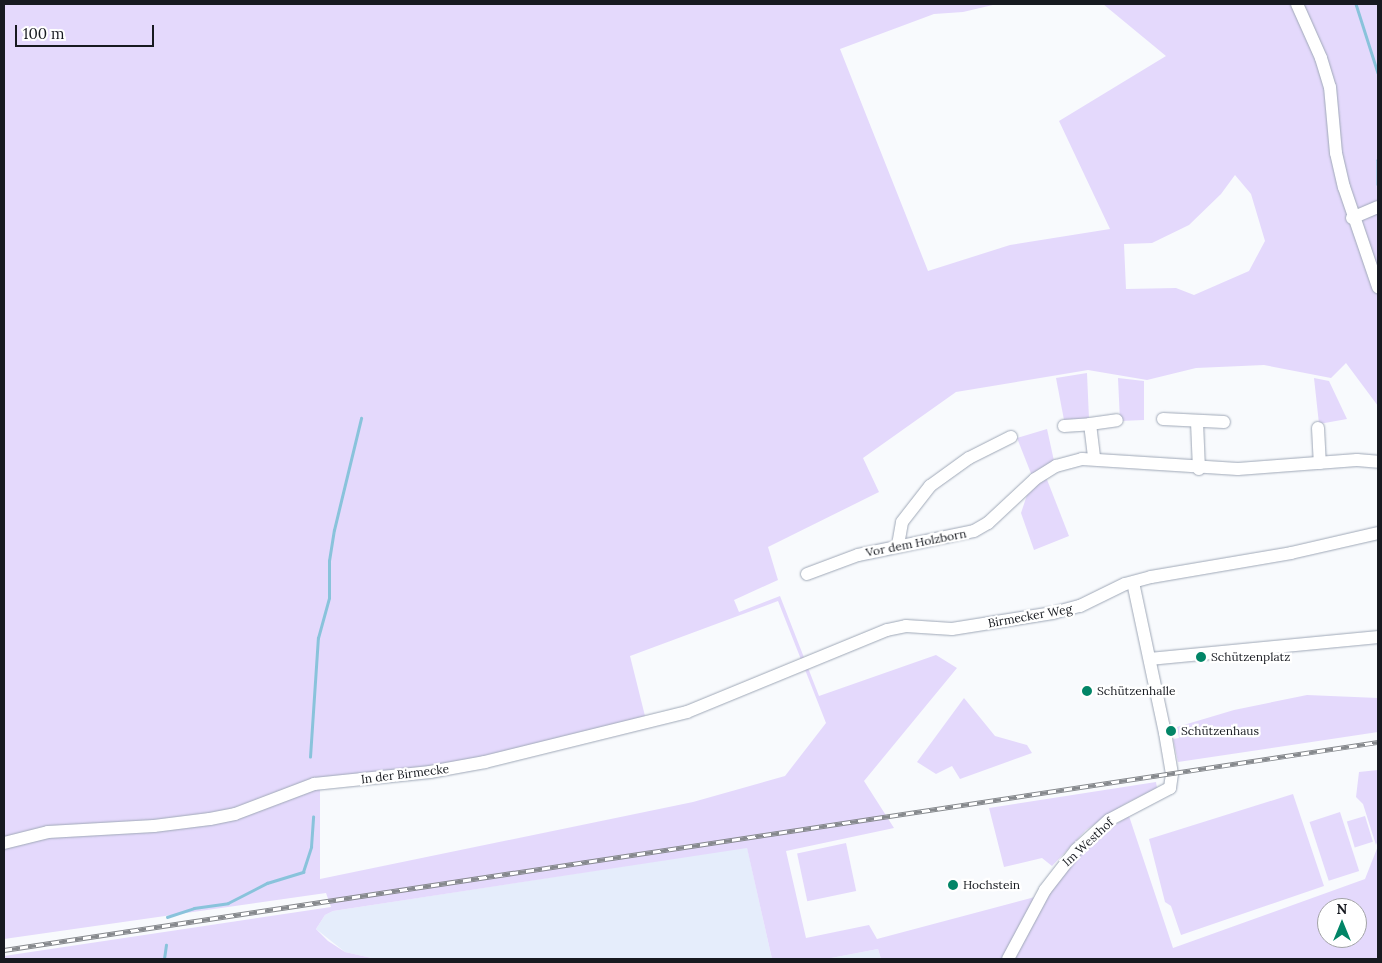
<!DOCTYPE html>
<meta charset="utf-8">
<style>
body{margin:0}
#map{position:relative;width:1382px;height:963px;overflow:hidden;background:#f8fafd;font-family:Lora,serif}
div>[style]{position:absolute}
.built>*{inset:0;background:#e5edfb}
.green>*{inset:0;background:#e4d9fc;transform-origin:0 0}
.stream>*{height:2.5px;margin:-1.25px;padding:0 1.25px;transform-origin:1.25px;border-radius:1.25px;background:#89c3db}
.roads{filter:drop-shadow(0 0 1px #9fa8b7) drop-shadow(0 0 1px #9fa8b7)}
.minor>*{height:12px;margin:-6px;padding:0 6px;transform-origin:6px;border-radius:6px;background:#fff}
.rail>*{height:4.5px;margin-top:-2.25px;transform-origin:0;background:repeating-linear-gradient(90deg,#fff 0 8px,#86898d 0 16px);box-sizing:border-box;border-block:1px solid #86898d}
.dots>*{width:14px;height:14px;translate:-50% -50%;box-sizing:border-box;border:2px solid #fff;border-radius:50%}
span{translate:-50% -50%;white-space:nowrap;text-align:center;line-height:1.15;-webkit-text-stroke:4.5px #fff;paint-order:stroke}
.street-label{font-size:12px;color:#171a20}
.poi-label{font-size:12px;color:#171a20}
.left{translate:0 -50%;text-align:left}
.frame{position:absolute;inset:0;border:5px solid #171a20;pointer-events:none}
.north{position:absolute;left:1317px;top:898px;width:50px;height:50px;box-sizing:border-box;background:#fff;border:1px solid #a2a3a6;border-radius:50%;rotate:0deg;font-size:14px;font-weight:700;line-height:20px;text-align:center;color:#171a20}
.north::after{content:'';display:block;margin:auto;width:18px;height:22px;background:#028567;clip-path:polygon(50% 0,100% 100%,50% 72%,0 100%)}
.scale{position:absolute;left:15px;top:25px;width:139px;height:22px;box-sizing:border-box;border:2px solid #171a20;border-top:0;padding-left:6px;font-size:15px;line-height:18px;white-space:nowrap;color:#171a20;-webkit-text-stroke:4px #fff;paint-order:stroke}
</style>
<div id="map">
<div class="built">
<i style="clip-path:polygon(747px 847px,772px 959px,376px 959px,345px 952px,316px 929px,325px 915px,333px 911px)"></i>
<i style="clip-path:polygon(878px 949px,881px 959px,826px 959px)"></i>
</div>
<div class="green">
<i style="clip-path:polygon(evenodd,4px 4px,997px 4px,963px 12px,934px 14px,840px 49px,928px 271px,1010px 245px,1110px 229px,1059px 121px,1166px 56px,1103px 4px,1378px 4px,1378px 406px,1346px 363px,1331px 378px,1264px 365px,1196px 368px,1147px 380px,1088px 370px,956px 392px,863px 458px,879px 492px,768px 547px,778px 580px,734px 600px,739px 612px,780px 596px,819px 696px,936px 655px,957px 668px,864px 781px,894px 828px,786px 851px,806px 938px,869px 925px,877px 939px,1050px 893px,1072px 861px,1102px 833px,1129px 816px,1173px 948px,1365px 879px,1378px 846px,1378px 959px,881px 959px,878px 949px,826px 959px,772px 959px,747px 848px,333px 911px,325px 915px,316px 929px,328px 941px,345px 952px,376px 959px,4px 959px,4px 956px,331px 907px,326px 893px,4px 939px,4px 4px,1235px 175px,1251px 194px,1265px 241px,1249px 271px,1194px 295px,1176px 288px,1126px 289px,1124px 244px,1152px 243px,1189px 225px,1221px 194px,1235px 175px,4px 4px,778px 601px,826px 723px,785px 776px,693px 802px,320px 879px,320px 789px,466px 772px,648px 728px,630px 656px,778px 601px,4px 4px,1327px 908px,1357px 908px,1357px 938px,1327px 938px,1327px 908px)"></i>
<i style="clip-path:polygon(1087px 373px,1089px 419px,1064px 420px,1056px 378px)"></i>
<i style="clip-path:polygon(1118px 378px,1144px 381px,1144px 420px,1120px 421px)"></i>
<i style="clip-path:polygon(1314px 378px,1329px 381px,1347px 419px,1319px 424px)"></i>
<i style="clip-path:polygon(1047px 429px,1054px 461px,1032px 476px,1017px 438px)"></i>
<i style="clip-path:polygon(1046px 477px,1069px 536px,1034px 550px,1021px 513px,1027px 495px)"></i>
<i style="clip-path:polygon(1307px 695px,1378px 698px,1378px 732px,1178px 762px,1173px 739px,1179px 738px,1177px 727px,1234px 710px)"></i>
<i style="clip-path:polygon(964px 698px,995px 736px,1027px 745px,1032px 753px,960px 779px,952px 766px,936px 774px,917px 762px)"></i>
<i style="clip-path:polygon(1378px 770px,1378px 840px,1376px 845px,1363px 804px,1356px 797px,1359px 772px)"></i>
<i style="clip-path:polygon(1156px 782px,1157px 788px,1125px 804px,1086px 830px,1052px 866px,1042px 858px,1004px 867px,989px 808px)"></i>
<i style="clip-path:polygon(1293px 794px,1324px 886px,1181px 935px,1171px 906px,1165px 902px,1149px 839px)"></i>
<i style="left:1340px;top:812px;width:62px;height:32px;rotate:72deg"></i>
<i style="left:1365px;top:816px;width:27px;height:19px;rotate:73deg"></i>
<i style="left:846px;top:843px;width:49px;height:50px;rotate:78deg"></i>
</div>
<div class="stream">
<i style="left:1356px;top:4px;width:72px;rotate:72.3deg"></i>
<i style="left:1378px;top:160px;width:24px;rotate:90deg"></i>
<i style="left:310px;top:757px;width:119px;rotate:-86.2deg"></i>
<i style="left:318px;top:638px;width:41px;rotate:-74.6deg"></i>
<i style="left:329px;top:598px;width:37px;rotate:-90deg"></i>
<i style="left:329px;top:561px;width:31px;rotate:-81deg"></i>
<i style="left:334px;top:530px;width:115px;rotate:-76.4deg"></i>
<i style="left:167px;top:917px;width:28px;rotate:-18deg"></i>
<i style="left:194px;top:908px;width:34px;rotate:-8deg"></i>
<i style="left:228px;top:903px;width:44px;rotate:-27.1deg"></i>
<i style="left:267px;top:883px;width:38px;rotate:-17deg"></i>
<i style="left:303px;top:872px;width:26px;rotate:-72deg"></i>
<i style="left:311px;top:847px;width:30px;rotate:-86deg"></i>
<i style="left:164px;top:959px;width:14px;rotate:-82deg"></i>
</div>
<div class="roads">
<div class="minor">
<i style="left:1297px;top:4px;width:59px;rotate:66deg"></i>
<i style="left:1321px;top:58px;width:30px;rotate:73deg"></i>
<i style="left:1330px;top:87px;width:66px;rotate:84.8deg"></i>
<i style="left:1336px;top:153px;width:35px;rotate:77deg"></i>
<i style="left:1344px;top:187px;width:106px;rotate:71.2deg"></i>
<i style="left:1352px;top:218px;width:28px;rotate:-23deg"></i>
<i style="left:1163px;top:419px;width:61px;rotate:2.8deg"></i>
<i style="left:1197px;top:422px;width:47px;rotate:87.6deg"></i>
<i style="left:1090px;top:424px;width:27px;rotate:-8deg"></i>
<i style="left:1064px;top:426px;width:26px;rotate:-4deg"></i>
<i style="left:1090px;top:424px;width:34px;rotate:83deg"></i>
<i style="left:1318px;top:428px;width:35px;rotate:87deg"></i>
<i style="left:898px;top:545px;width:23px;rotate:-80deg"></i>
<i style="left:902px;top:522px;width:46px;rotate:-52.1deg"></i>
<i style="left:930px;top:486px;width:48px;rotate:-35.7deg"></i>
<i style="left:969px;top:458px;width:47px;rotate:-26.6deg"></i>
<i style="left:807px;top:574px;width:54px;rotate:-20.4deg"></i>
<i style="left:858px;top:555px;width:118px;rotate:-11.7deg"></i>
<i style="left:974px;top:531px;width:16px;rotate:-30deg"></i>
<i style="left:988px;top:523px;width:64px;rotate:-43.1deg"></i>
<i style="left:1035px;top:479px;width:25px;rotate:-32deg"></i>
<i style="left:1056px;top:466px;width:27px;rotate:-15deg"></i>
<i style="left:1082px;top:459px;width:156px;rotate:3.7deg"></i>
<i style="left:1238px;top:469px;width:119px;rotate:-4.3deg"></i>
<i style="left:1357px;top:460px;width:21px;rotate:5deg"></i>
<i style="left:1150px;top:659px;width:229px;rotate:-5.5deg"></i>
<i style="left:4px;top:843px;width:45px;rotate:-14deg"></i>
<i style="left:48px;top:832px;width:106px;rotate:-3.2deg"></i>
<i style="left:154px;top:826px;width:56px;rotate:-7.1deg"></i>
<i style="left:210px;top:819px;width:25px;rotate:-11deg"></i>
<i style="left:235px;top:814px;width:85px;rotate:-20.8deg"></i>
<i style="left:314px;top:784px;width:117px;rotate:-5.9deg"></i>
<i style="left:430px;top:772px;width:56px;rotate:-10.3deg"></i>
<i style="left:485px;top:762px;width:208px;rotate:-13.9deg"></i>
<i style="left:687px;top:712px;width:216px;rotate:-22.3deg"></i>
<i style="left:887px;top:630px;width:19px;rotate:-12deg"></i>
<i style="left:906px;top:626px;width:46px;rotate:3.7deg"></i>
<i style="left:952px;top:629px;width:102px;rotate:-9deg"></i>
<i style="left:1053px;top:613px;width:28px;rotate:-15deg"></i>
<i style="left:1080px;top:606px;width:50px;rotate:-26.1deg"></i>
<i style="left:1125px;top:584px;width:27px;rotate:-15deg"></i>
<i style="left:1151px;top:577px;width:142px;rotate:-9.7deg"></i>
<i style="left:1291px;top:553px;width:89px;rotate:-12.9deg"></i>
<i style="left:1008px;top:959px;width:78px;rotate:-61.8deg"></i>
<i style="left:1045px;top:890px;width:51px;rotate:-52.2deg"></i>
<i style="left:1076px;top:850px;width:45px;rotate:-42.3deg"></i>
<i style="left:1109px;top:820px;width:69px;rotate:-27.7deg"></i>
<i style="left:1170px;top:788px;width:14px;rotate:-82deg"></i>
<i style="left:1172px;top:774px;width:42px;rotate:-99.7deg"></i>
<i style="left:1165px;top:733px;width:154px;rotate:-102deg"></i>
</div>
</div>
<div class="rail">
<i style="left:4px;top:950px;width:1390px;rotate:-8.61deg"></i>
</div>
<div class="dots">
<i style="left:1201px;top:657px;background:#028567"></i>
<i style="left:1087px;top:691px;background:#028567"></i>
<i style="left:1171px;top:731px;background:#028567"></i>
<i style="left:953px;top:885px;background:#028567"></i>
</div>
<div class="street-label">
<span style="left:916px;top:543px;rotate:-11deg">Vor dem Holzborn</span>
<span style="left:1030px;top:616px;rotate:-10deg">Birmecker Weg</span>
<span style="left:405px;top:774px;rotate:-7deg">In der Birmecke</span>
<span style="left:1088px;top:842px;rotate:-43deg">Im Westhof</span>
</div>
<div class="poi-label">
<span class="left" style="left:1211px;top:657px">Schützenplatz</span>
<span class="left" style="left:1097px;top:691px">Schützenhalle</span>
<span class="left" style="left:1181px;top:731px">Schützenhaus</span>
<span class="left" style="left:963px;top:885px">Hochstein</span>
</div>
<div class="frame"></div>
<div class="north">N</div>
<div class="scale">100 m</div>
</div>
